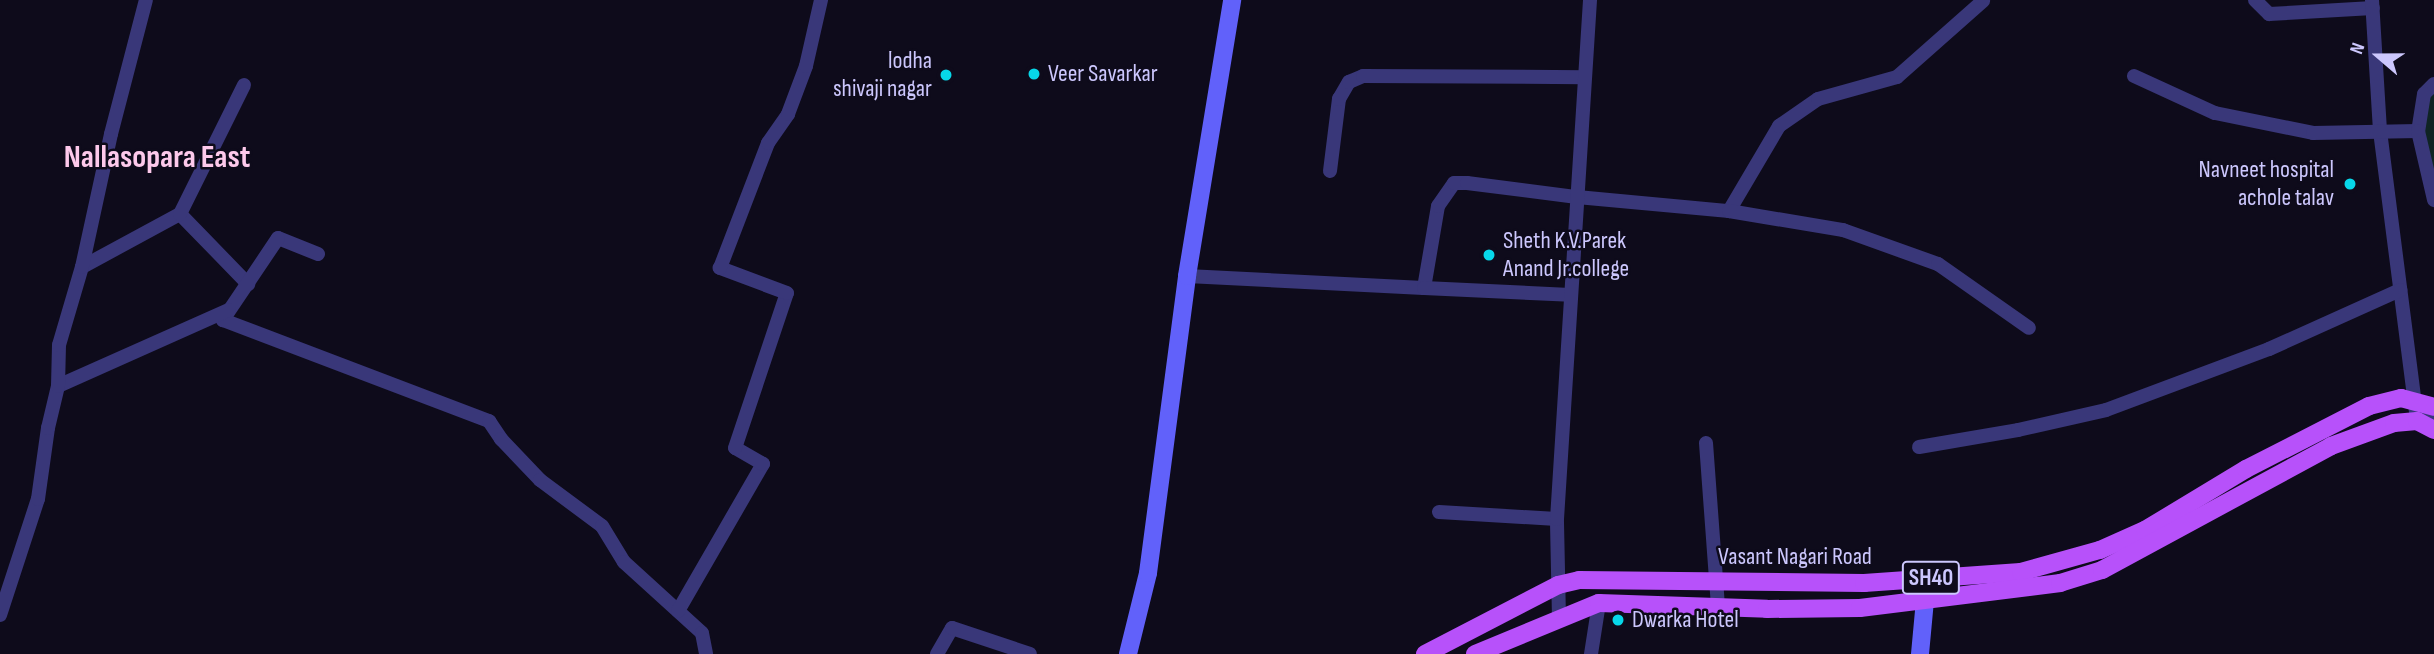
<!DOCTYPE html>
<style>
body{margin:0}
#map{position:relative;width:2434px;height:654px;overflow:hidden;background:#0e0b1b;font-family:"Sofia Sans Condensed",sans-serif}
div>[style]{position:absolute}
.green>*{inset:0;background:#0f2423}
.street>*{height:14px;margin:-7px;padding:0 7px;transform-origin:7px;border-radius:7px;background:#393779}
.secondary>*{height:18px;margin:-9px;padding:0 9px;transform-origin:9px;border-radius:9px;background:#6161fa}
.primary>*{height:18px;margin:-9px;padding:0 9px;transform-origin:9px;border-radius:9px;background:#b751fa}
.dots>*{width:19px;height:19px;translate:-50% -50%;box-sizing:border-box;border:4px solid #0e0b1b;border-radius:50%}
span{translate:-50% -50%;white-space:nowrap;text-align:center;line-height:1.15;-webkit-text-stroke:5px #0e0b1b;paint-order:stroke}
.shield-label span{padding:2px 5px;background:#0e0b1b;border:2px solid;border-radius:5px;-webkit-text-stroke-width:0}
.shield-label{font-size:23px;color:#ccc7fd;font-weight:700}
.poi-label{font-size:24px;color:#ccc7fd}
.right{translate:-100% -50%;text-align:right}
.left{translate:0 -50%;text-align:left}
.street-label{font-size:24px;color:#ccc7fd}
.district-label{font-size:32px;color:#fdc9eb;font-weight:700}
.north{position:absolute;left:2343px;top:21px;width:70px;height:70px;-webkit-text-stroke:5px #0e0b1b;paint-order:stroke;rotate:290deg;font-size:19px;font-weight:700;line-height:28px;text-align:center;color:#ccc7fd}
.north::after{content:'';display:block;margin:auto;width:24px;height:32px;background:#ccc7fd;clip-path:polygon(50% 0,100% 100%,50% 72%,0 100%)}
</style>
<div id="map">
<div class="green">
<i style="clip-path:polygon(2434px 84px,2434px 193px,2418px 131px)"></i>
</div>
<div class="street">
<i style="left:2255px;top:0;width:20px;rotate:45deg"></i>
<i style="left:2269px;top:14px;width:104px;rotate:-3.3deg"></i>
<i style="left:2372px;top:0;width:131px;rotate:86.5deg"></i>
<i style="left:2380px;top:131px;width:292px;rotate:82.7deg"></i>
<i style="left:2417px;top:421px;width:17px;rotate:-13deg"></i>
<i style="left:2134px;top:76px;width:89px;rotate:24.6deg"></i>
<i style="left:2215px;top:113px;width:100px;rotate:11.5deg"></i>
<i style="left:2313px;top:133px;width:105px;rotate:-1.1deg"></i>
<i style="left:2434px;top:84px;width:14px;rotate:135deg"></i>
<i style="left:2424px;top:94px;width:37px;rotate:99deg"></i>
<i style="left:2418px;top:131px;width:71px;rotate:76.9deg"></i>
<i style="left:1330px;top:171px;width:73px;rotate:-82.9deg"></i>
<i style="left:1339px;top:99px;width:20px;rotate:-60deg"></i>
<i style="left:1349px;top:82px;width:15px;rotate:-23deg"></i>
<i style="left:1363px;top:76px;width:221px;rotate:0.3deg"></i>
<i style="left:1729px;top:211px;width:99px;rotate:-59.5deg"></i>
<i style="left:1779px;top:126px;width:47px;rotate:-34.7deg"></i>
<i style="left:1818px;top:99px;width:82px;rotate:-15.6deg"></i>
<i style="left:1897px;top:77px;width:115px;rotate:-41.5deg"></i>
<i style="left:180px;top:214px;width:98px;rotate:45.8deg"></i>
<i style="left:318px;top:254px;width:43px;rotate:-158.2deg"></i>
<i style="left:278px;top:238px;width:99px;rotate:123.9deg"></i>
<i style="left:223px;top:320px;width:285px;rotate:20.8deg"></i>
<i style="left:489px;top:421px;width:22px;rotate:56deg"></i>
<i style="left:501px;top:439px;width:57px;rotate:46.4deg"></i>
<i style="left:540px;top:480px;width:77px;rotate:36.6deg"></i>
<i style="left:602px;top:526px;width:42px;rotate:58.6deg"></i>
<i style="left:624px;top:562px;width:105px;rotate:42.3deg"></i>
<i style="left:702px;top:633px;width:21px;rotate:79deg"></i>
<i style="left:82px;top:267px;width:111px;rotate:-28.4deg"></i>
<i style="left:180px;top:214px;width:144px;rotate:-63.6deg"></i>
<i style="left:1187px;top:276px;width:237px;rotate:2.9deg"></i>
<i style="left:1424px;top:288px;width:83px;rotate:-80.3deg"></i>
<i style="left:1438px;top:206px;width:28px;rotate:-55deg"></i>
<i style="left:1454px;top:183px;width:13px"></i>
<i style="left:1467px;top:183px;width:111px;rotate:7.3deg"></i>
<i style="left:1577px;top:197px;width:153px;rotate:5.3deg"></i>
<i style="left:1729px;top:211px;width:116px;rotate:9.5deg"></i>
<i style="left:1843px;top:230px;width:101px;rotate:19.7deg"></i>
<i style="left:1938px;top:264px;width:111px;rotate:35.1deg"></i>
<i style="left:1424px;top:288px;width:146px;rotate:2.7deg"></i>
<i style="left:58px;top:386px;width:187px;rotate:-24deg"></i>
<i style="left:1706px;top:443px;width:163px;rotate:85.8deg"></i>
<i style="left:1919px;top:447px;width:100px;rotate:-9.7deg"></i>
<i style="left:2018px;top:430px;width:90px;rotate:-12.8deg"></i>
<i style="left:2106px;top:410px;width:174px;rotate:-20.5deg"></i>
<i style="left:2269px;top:349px;width:144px;rotate:-24.2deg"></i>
<i style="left:1439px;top:512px;width:118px;rotate:3.4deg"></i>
<i style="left:678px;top:611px;width:170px;rotate:-60deg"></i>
<i style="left:763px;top:464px;width:32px;rotate:-150deg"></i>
<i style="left:735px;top:448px;width:163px;rotate:-71.5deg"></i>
<i style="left:787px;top:293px;width:72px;rotate:-159.5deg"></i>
<i style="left:720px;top:268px;width:134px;rotate:-69deg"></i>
<i style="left:768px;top:143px;width:35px;rotate:-55deg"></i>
<i style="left:788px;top:114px;width:51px;rotate:-69.4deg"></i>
<i style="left:806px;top:66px;width:68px;rotate:-77.2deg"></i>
<i style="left:0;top:615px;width:122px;rotate:-71.9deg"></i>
<i style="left:38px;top:499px;width:72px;rotate:-82deg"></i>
<i style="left:48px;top:428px;width:43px;rotate:-76.6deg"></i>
<i style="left:58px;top:386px;width:41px;rotate:-88.6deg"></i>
<i style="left:59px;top:345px;width:81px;rotate:-73.6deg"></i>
<i style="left:82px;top:267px;width:136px;rotate:-77.7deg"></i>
<i style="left:111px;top:134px;width:138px;rotate:-75.4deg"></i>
<i style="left:1559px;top:618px;width:99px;rotate:-91.2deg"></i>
<i style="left:1557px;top:519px;width:520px;rotate:-86.36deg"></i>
<i style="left:937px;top:654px;width:30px;rotate:-60deg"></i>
<i style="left:952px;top:628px;width:82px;rotate:18.4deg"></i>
<i style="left:1591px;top:654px;width:52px;rotate:-81.1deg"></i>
</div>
<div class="secondary">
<i style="left:1128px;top:654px;width:83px;rotate:-76.1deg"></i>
<i style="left:1148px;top:573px;width:300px;rotate:-82.5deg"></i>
<i style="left:1187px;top:276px;width:280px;rotate:-80.7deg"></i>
<i style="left:1920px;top:654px;width:75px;rotate:-84.7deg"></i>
</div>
<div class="primary">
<i style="left:1425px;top:654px;width:150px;rotate:-27.4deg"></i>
<i style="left:1558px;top:585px;width:22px;rotate:-13deg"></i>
<i style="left:1579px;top:580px;width:285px;rotate:0.6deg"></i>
<i style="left:1864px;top:583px;width:157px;rotate:-4deg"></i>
<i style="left:2021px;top:572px;width:82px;rotate:-15.6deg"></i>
<i style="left:2100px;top:550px;width:49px;rotate:-24deg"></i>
<i style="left:2145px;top:530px;width:118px;rotate:-31.1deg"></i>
<i style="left:2246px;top:469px;width:138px;rotate:-27.1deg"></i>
<i style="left:2369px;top:406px;width:33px;rotate:-14deg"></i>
<i style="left:2401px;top:398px;width:34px;rotate:15deg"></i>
<i style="left:1475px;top:654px;width:134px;rotate:-22.4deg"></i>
<i style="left:1599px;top:603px;width:168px;rotate:2deg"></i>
<i style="left:1767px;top:609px;width:93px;rotate:-0.6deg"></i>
<i style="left:1860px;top:608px;width:202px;rotate:-7.1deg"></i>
<i style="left:2060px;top:583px;width:44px;rotate:-17.2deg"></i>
<i style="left:2102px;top:570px;width:260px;rotate:-28.4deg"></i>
<i style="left:2331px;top:446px;width:67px;rotate:-20.1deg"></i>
<i style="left:2394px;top:423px;width:23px;rotate:-5deg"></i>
<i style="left:2417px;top:421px;width:19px;rotate:28deg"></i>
</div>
<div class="dots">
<i style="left:1034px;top:74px;background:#07d7e9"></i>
<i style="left:946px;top:75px;background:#07d7e9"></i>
<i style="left:2350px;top:184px;background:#07d7e9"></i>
<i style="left:1489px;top:255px;background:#07d7e9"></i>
<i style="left:1618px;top:620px;background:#07d7e9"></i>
</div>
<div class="shield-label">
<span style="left:1931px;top:578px">SH40</span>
</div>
<div class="poi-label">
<span class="right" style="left:932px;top:75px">lodha<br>shivaji nagar</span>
<span class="left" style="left:1048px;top:74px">Veer Savarkar</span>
<span class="right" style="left:2334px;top:184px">Navneet hospital<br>achole talav</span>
<span class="left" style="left:1503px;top:255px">Sheth K.V.Parek<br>Anand Jr.college</span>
<span class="left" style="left:1632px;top:620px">Dwarka Hotel</span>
</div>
<div class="street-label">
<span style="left:1795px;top:557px">Vasant Nagari Road</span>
</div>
<div class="district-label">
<span style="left:157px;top:158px">Nallasopara East</span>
</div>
<div class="north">N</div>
</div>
